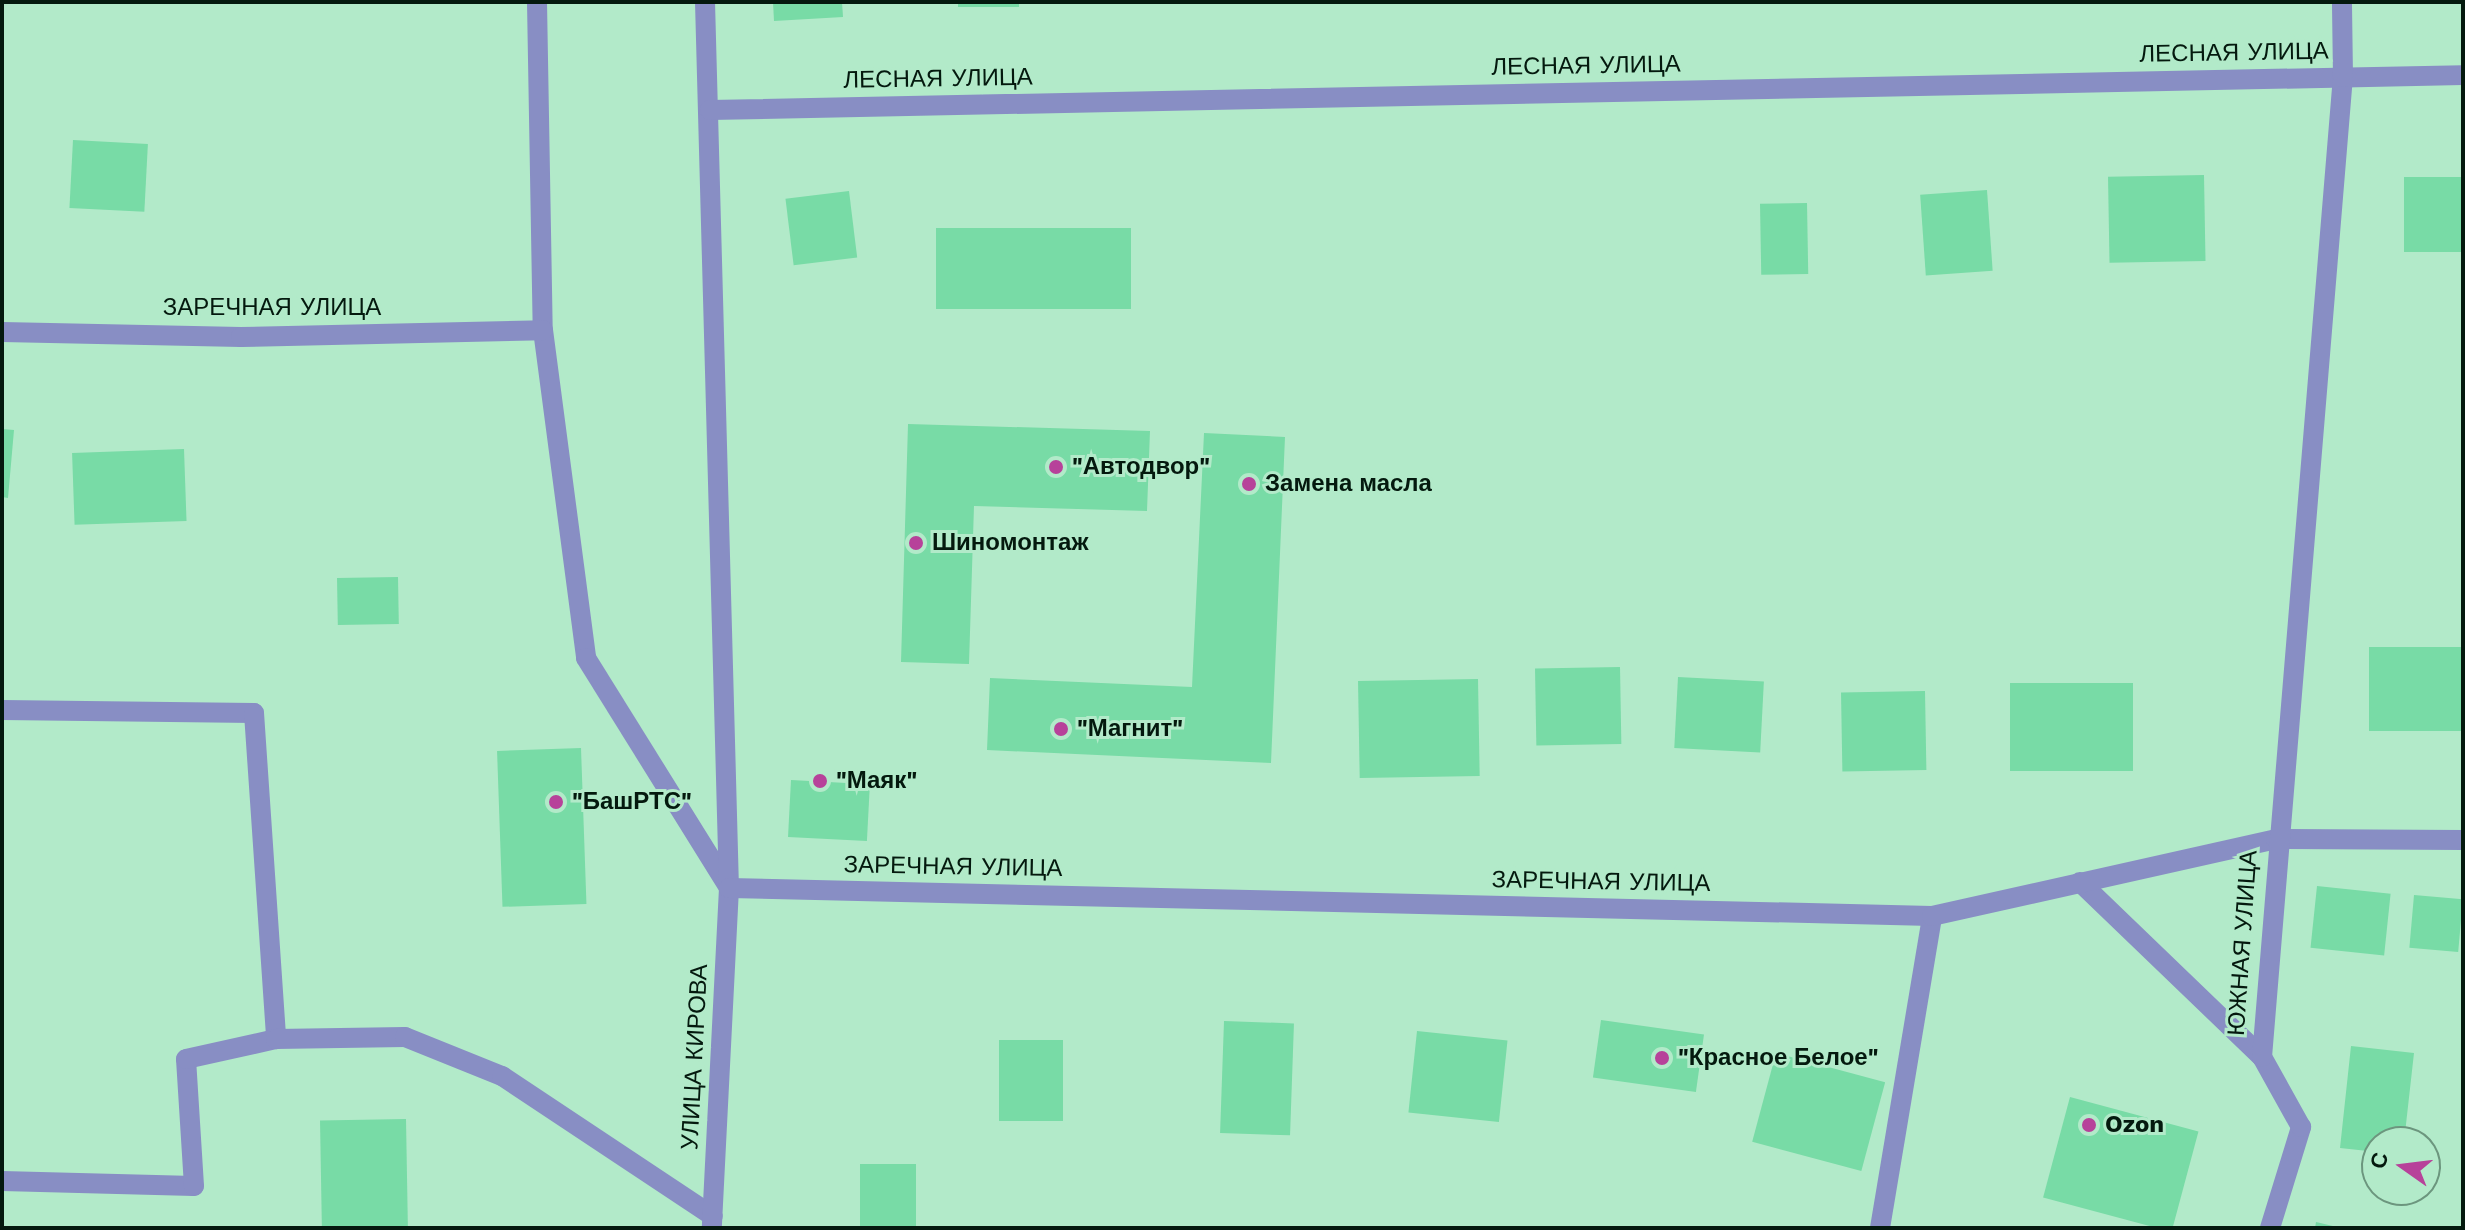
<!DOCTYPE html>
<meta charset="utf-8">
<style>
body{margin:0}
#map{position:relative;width:2465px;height:1230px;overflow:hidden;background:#b2eac9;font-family:"Work Sans",sans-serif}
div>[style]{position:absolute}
.building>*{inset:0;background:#78dba6;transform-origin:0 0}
.lane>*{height:20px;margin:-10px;padding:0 10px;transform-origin:10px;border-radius:10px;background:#888ec4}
.street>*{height:20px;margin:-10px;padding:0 10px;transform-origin:10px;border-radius:10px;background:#888ec4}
.dots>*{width:22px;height:22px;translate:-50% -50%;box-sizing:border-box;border:4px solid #b2eac9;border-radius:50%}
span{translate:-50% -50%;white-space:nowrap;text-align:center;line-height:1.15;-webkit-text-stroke:6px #b2eac9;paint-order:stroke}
.street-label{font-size:24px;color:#04190e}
.poi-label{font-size:24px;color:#04190e;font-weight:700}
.left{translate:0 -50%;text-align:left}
.frame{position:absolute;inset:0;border:4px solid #04190e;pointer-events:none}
.north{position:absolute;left:2361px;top:1126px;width:80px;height:80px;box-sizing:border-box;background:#b2eac9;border:2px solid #6c967e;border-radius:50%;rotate:284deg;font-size:22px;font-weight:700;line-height:32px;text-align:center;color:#04190e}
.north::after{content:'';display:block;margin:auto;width:28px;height:36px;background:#b7429a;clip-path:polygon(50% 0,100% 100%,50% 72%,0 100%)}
</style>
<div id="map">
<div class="building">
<i style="clip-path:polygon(773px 2px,842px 2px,843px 17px,774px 21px)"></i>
<i style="left:958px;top:2px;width:61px;height:5px"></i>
<i style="left:73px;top:140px;width:75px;height:68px;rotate:3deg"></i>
<i style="left:2204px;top:175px;width:86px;height:96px;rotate:89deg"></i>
<i style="left:2463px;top:177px;width:75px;height:59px;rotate:90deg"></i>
<i style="left:1987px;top:190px;width:81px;height:67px;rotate:86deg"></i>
<i style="left:849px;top:191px;width:67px;height:64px;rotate:83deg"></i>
<i style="left:1807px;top:203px;width:71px;height:47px;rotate:89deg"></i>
<i style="left:1131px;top:228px;width:81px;height:195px;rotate:90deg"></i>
<i style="clip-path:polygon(908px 424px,1150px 431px,1147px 511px,974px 506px,969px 664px,901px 662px)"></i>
<i style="clip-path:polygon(2px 429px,14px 430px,8px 498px,2px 497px)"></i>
<i style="clip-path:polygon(1204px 433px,1285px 437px,1271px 763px,987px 750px,990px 678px,1192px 687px)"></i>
<i style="left:184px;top:449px;width:72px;height:112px;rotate:88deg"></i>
<i style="left:398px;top:577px;width:47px;height:61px;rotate:89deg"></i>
<i style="left:2463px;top:647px;width:84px;height:94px;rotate:90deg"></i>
<i style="left:1620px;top:667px;width:77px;height:85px;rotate:89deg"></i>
<i style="left:1678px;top:677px;width:86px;height:71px;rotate:3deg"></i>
<i style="left:1478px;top:679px;width:97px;height:120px;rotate:89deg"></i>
<i style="left:2010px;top:683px;width:123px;height:88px"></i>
<i style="left:1925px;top:691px;width:79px;height:84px;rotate:89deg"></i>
<i style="left:581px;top:748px;width:156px;height:84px;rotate:88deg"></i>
<i style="left:791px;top:780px;width:79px;height:57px;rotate:3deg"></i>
<i style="left:2317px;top:886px;width:74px;height:62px;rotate:6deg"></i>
<i style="left:2414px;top:895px;width:49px;height:53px;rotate:5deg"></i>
<i style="left:1601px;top:1020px;width:104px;height:58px;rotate:8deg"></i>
<i style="left:1224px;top:1021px;width:70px;height:112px;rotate:2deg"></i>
<i style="left:1417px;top:1031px;width:91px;height:82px;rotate:6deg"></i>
<i style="left:999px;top:1040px;width:64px;height:81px"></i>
<i style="clip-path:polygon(2351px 1046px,2414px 1053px,2404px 1142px,2377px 1142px,2377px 1152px,2340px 1148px)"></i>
<i style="left:1776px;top:1053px;width:113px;height:92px;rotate:15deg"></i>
<i style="left:2070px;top:1097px;width:133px;height:104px;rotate:15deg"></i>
<i style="left:406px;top:1119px;width:109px;height:86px;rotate:89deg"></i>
<i style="left:860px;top:1164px;width:56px;height:64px"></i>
<i style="clip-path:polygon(2316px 1222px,2337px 1227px,2336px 1228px,2315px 1228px)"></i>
</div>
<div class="lane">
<i style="left:2px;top:710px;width:252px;rotate:0.7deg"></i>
<i style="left:254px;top:713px;width:327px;rotate:86.1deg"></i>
<i style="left:2080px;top:882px;width:252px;rotate:43.9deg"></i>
<i style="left:2px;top:1181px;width:192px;rotate:1.5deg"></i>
<i style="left:194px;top:1186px;width:127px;rotate:-93.6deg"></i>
<i style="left:186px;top:1059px;width:92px;rotate:-12.5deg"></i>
<i style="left:276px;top:1039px;width:129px;rotate:-0.9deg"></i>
<i style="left:405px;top:1037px;width:105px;rotate:21.9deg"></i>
<i style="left:502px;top:1076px;width:253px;rotate:33.6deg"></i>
<i style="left:1880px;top:1228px;width:316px;rotate:-80.5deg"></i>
</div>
<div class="street">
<i style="left:537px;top:2px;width:328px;rotate:89deg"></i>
<i style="left:543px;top:330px;width:331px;rotate:82.5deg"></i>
<i style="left:586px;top:658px;width:269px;rotate:58.1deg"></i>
<i style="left:705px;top:2px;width:886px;rotate:88.45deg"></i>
<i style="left:729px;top:888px;width:340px;rotate:92.9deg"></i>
<i style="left:710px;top:110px;width:1753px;rotate:-1.14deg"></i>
<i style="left:2px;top:332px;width:239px;rotate:1.2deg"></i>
<i style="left:241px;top:337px;width:302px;rotate:-1.3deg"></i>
<i style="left:729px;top:888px;width:1203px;rotate:1.33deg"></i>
<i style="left:1932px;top:916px;width:353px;rotate:-12.6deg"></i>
<i style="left:2276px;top:839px;width:187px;rotate:0.3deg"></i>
<i style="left:2270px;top:1228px;width:106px;rotate:-72.9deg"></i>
<i style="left:2301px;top:1127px;width:80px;rotate:-119.1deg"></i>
<i style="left:2262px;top:1057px;width:983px;rotate:-85.28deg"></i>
<i style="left:2343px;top:77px;width:75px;rotate:-90.8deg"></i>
</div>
<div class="dots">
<i style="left:1056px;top:467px;background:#b7429a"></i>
<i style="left:1249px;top:484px;background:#b7429a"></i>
<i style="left:916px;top:543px;background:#b7429a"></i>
<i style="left:1061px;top:729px;background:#b7429a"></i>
<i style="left:820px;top:781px;background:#b7429a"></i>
<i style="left:556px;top:802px;background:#b7429a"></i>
<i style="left:1662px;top:1058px;background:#b7429a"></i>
<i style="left:2089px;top:1125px;background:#b7429a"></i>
</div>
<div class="street-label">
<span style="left:2234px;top:53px;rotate:-1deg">ЛЕСНАЯ УЛИЦА</span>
<span style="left:1586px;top:66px;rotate:-1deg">ЛЕСНАЯ УЛИЦА</span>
<span style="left:938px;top:79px;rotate:-1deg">ЛЕСНАЯ УЛИЦА</span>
<span style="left:272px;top:308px">ЗАРЕЧНАЯ УЛИЦА</span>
<span style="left:953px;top:867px;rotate:1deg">ЗАРЕЧНАЯ УЛИЦА</span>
<span style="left:1601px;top:882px;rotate:1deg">ЗАРЕЧНАЯ УЛИЦА</span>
<span style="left:2243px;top:943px;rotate:-86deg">ЮЖНАЯ УЛИЦА</span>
<span style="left:695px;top:1057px;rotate:-87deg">УЛИЦА КИРОВА</span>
</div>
<div class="poi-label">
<span class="left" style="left:1072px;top:467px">"Автодвор"</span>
<span class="left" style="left:1265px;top:484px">Замена масла</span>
<span class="left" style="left:932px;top:543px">Шиномонтаж</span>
<span class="left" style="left:1077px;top:729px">"Магнит"</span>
<span class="left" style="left:836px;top:781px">"Маяк"</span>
<span class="left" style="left:572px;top:802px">"БашРТС"</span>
<span class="left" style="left:1678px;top:1058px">"Красное Белое"</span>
<span class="left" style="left:2105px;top:1125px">Ozon</span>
</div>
<div class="frame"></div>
<div class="north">С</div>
</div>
